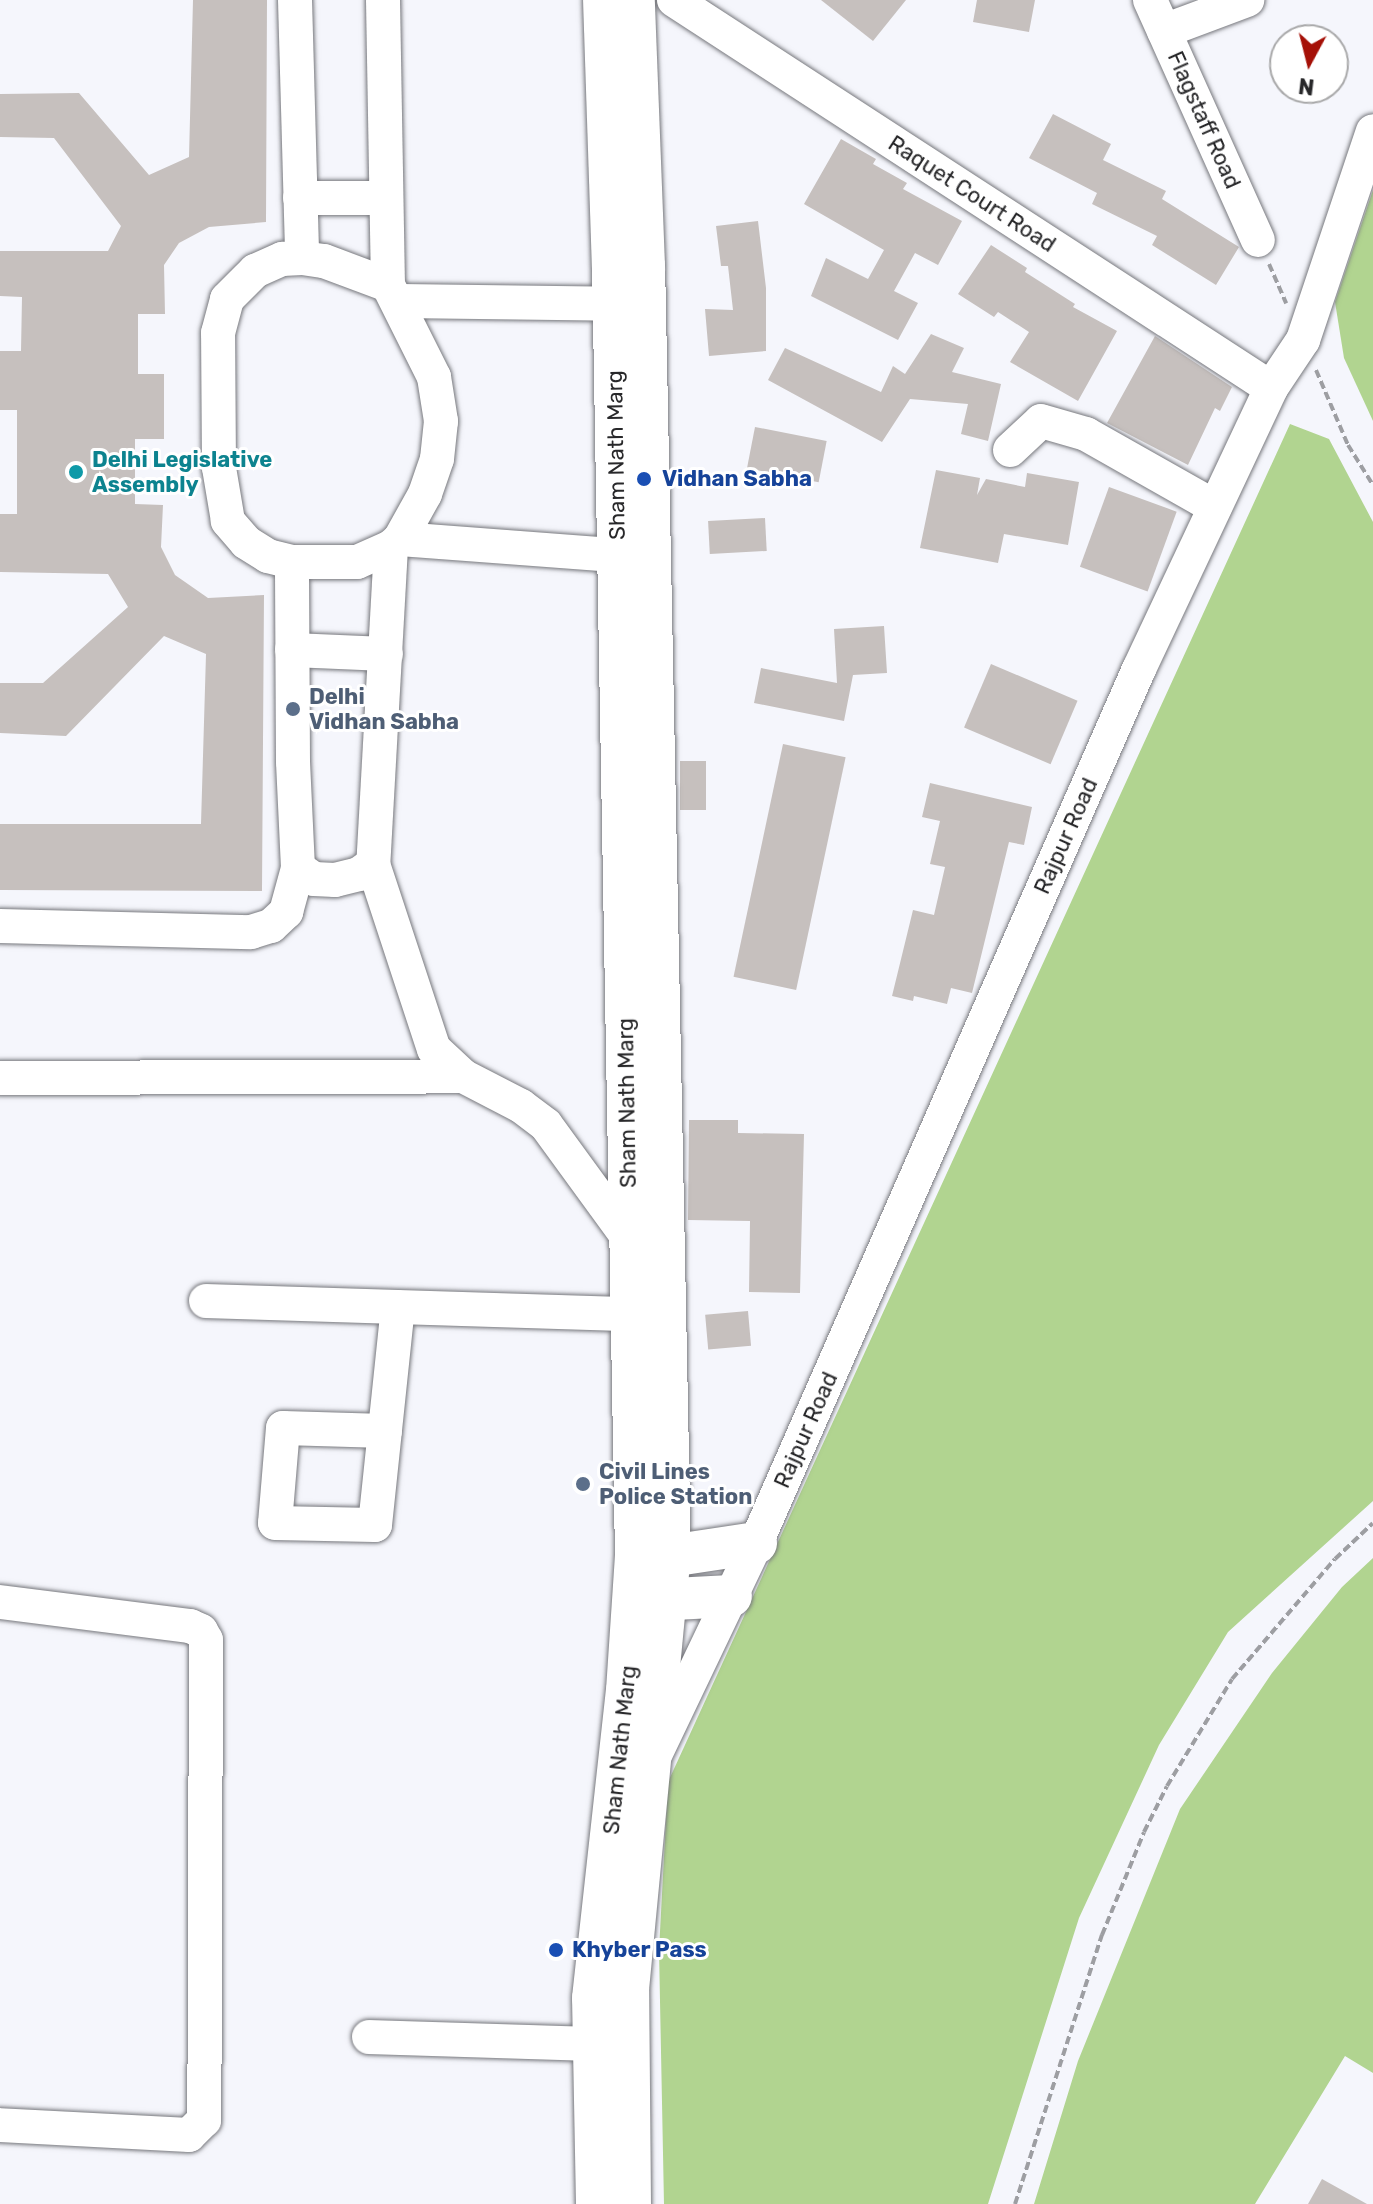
<!DOCTYPE html>
<style>
body{margin:0}
#map{position:relative;width:1373px;height:2204px;overflow:hidden;background:#f5f6fc;font-family:Rubik,sans-serif}
div>[style]{position:absolute}
.forest>*{inset:0;background:#b1d490}
.building>*{inset:0;background:#c6c0be;transform-origin:0 0}
.path>*{height:4px;margin-top:-2px;transform-origin:0;background:repeating-linear-gradient(90deg,#9d9ea2 0 8px,transparent 0 12px)}
.roads{filter:drop-shadow(0 0 2px #77787d) drop-shadow(0 0 2px #77787d)}
.minor>*{height:34px;margin:-17px;padding:0 17px;transform-origin:17px;border-radius:17px;background:#fff}
.major>*{height:42px;margin:-21px;padding:0 21px;transform-origin:21px;border-radius:21px;background:#fff}
.dots>*{width:22px;height:22px;translate:-50% -50%;box-sizing:border-box;border:4px solid #fff;border-radius:50%}
span{translate:-50% -50%;white-space:nowrap;text-align:center;line-height:1.15;-webkit-text-stroke:6px #fff;paint-order:stroke}
.street-label{font-size:22px;color:#28282a}
.culture-label{font-size:22px;color:#0d838f;font-weight:700}
.left{translate:0 -50%;text-align:left}
.transit-label{font-size:22px;color:#164399;font-weight:700}
.service-label{font-size:22px;color:#4e5e75;font-weight:700}
.north{position:absolute;left:1269px;top:24px;width:80px;height:80px;box-sizing:border-box;background:#fff;border:2px solid #a9a9aa;border-radius:50%;rotate:187deg;font-size:22px;font-weight:700;line-height:32px;text-align:center;color:#28282a}
.north::after{content:'';display:block;margin:auto;width:28px;height:36px;background:#a51007;clip-path:polygon(50% 0,100% 100%,50% 72%,0 100%)}
</style>
<div id="map">
<div class="forest">
<i style="clip-path:polygon(1373px 190px,1373px 421px,1344px 358px,1335px 302px)"></i>
<i style="clip-path:polygon(1290px 424px,1329px 439px,1373px 522px,1373px 1501px,1228px 1632px,1159px 1745px,1079px 1918px,988px 2204px,664px 2204px,659px 1950px,668px 1782px)"></i>
<i style="clip-path:polygon(1373px 1558px,1373px 2073px,1345px 2056px,1255px 2204px,1034px 2204px,1078px 2061px,1180px 1809px,1272px 1673px,1342px 1587px)"></i>
</div>
<div class="building">
<i style="clip-path:polygon(193px 0,267px 0,266px 222px,209px 227px,179px 243px,164px 265px,165px 314px,138px 314px,138px 374px,164px 374px,164px 439px,135px 439px,135px 504px,163px 505px,161px 547px,175px 575px,208px 598px,264px 595px,262px 891px,0 890px,0 824px,201px 824px,206px 654px,164px 636px,66px 736px,0 733px,0 683px,43px 683px,128px 607px,108px 574px,0 572px,0 514px,17px 514px,17px 410px,0 410px,0 351px,21px 351px,22px 297px,0 296px,0 251px,108px 251px,121px 226px,54px 138px,0 137px,0 94px,79px 93px,149px 175px,189px 157px)"></i>
<i style="clip-path:polygon(821px 0,906px 0,873px 41px)"></i>
<i style="clip-path:polygon(977px 0,1035px 0,1029px 32px,973px 22px)"></i>
<i style="clip-path:polygon(1053px 114px,1111px 144px,1103px 160px,1166px 191px,1162px 199px,1239px 247px,1216px 285px,1152px 245px,1157px 236px,1092px 204px,1097px 193px,1029px 158px)"></i>
<i style="clip-path:polygon(841px 139px,876px 159px,873px 164px,907px 183px,903px 189px,962px 221px,938px 265px,915px 253px,894px 291px,918px 303px,898px 340px,811px 296px,826px 258px,868px 279px,884px 250px,804px 204px)"></i>
<i style="clip-path:polygon(758px 221px,766px 288px,766px 351px,709px 356px,705px 309px,733px 310px,728px 266px,721px 266px,716px 226px)"></i>
<i style="clip-path:polygon(991px 245px,1027px 268px,1025px 272px,1075px 304px,1073px 307px,1117px 331px,1078px 401px,1010px 362px,1029px 332px,998px 312px,994px 317px,958px 294px)"></i>
<i style="clip-path:polygon(931px 334px,964px 348px,952px 372px,1001px 384px,988px 441px,961px 434px,968px 404px,910px 399px,882px 442px,768px 380px,785px 348px,881px 392px,893px 366px,905px 374px)"></i>
<i style="clip-path:polygon(1155px 336px,1232px 387px,1220px 411px,1215px 408px,1188px 465px,1107px 423px)"></i>
<i style="left:755px;top:427px;width:73px;height:42px;rotate:11deg"></i>
<i style="clip-path:polygon(936px 470px,980px 478px,977px 495px,986px 479px,1025px 487px,1027px 473px,1079px 482px,1068px 545px,1004px 534px,998px 563px,920px 548px)"></i>
<i style="left:1109px;top:487px;width:72px;height:85px;rotate:20deg"></i>
<i style="left:765px;top:518px;width:33px;height:57px;rotate:87deg"></i>
<i style="clip-path:polygon(884px 626px,887px 673px,853px 675px,844px 721px,754px 703px,761px 668px,837px 683px,834px 629px)"></i>
<i style="left:991px;top:664px;width:94px;height:69px;rotate:23deg"></i>
<i style="left:783px;top:744px;width:64px;height:238px;rotate:12deg"></i>
<i style="left:680px;top:761px;width:26px;height:49px"></i>
<i style="clip-path:polygon(930px 783px,1032px 807px,1024px 845px,1009px 842px,972px 993px,951px 988px,947px 1004px,914px 996px,913px 1001px,892px 996px,913px 910px,934px 915px,945px 867px,930px 864px,940px 821px,922px 817px)"></i>
<i style="clip-path:polygon(689px 1120px,738px 1120px,738px 1133px,804px 1134px,800px 1293px,749px 1292px,750px 1221px,688px 1220px)"></i>
<i style="left:748px;top:1311px;width:35px;height:43px;rotate:85deg"></i>
<i style="clip-path:polygon(1322px 2179px,1367px 2204px,1308px 2204px)"></i>
</div>
<div class="path">
<i style="left:1269px;top:264px;width:43px;rotate:66.4deg"></i>
<i style="left:1316px;top:370px;width:82px;rotate:66.9deg"></i>
<i style="left:1348px;top:445px;width:47px;rotate:58deg"></i>
<i style="left:1015px;top:2204px;width:283px;rotate:-72.1deg"></i>
<i style="left:1102px;top:1935px;width:111px;rotate:-67.8deg"></i>
<i style="left:1144px;top:1832px;width:51px;rotate:-63.4deg"></i>
<i style="left:1167px;top:1786px;width:125px;rotate:-58.7deg"></i>
<i style="left:1232px;top:1679px;width:158px;rotate:-49.4deg"></i>
<i style="left:1335px;top:1559px;width:52px;rotate:-43.5deg"></i>
</div>
<div class="roads">
<div class="minor">
<i style="left:295px;top:0;width:258px;rotate:88.4deg"></i>
<i style="left:383px;top:0;width:285px;rotate:89deg"></i>
<i style="left:674px;top:0;width:712px;rotate:33.02deg"></i>
<i style="left:1150px;top:0;width:263px;rotate:65.8deg"></i>
<i style="left:1164px;top:31px;width:89px;rotate:-20.5deg"></i>
<i style="left:300px;top:198px;width:86px"></i>
<i style="left:398px;top:301px;width:239px;rotate:0.7deg"></i>
<i style="left:1010px;top:450px;width:42px;rotate:-43.1deg"></i>
<i style="left:1041px;top:421px;width:47px;rotate:16.1deg"></i>
<i style="left:1086px;top:434px;width:148px;rotate:29.5deg"></i>
<i style="left:400px;top:539px;width:242px;rotate:4.3deg"></i>
<i style="left:391px;top:547px;width:37px;rotate:156deg"></i>
<i style="left:357px;top:562px;width:65px;rotate:180deg"></i>
<i style="left:292px;top:562px;width:25px;rotate:-166deg"></i>
<i style="left:268px;top:556px;width:26px;rotate:-148deg"></i>
<i style="left:246px;top:542px;width:28px;rotate:-131deg"></i>
<i style="left:228px;top:521px;width:54px;rotate:-99.6deg"></i>
<i style="left:219px;top:468px;width:135px;rotate:-90.4deg"></i>
<i style="left:218px;top:333px;width:35px;rotate:-75deg"></i>
<i style="left:227px;top:299px;width:40px;rotate:-45deg"></i>
<i style="left:255px;top:271px;width:30px;rotate:-24deg"></i>
<i style="left:282px;top:259px;width:20px;rotate:-3deg"></i>
<i style="left:302px;top:258px;width:22px;rotate:8deg"></i>
<i style="left:324px;top:261px;width:68px;rotate:20.6deg"></i>
<i style="left:388px;top:285px;width:103px;rotate:63.4deg"></i>
<i style="left:434px;top:377px;width:45px;rotate:81deg"></i>
<i style="left:441px;top:421px;width:38px;rotate:96deg"></i>
<i style="left:437px;top:459px;width:37px;rotate:109deg"></i>
<i style="left:425px;top:494px;width:51px;rotate:119.1deg"></i>
<i style="left:400px;top:539px;width:12px;rotate:138deg"></i>
<i style="left:391px;top:547px;width:318px;rotate:93.2deg"></i>
<i style="left:373px;top:864px;width:195px;rotate:71.8deg"></i>
<i style="left:434px;top:1049px;width:40px;rotate:43deg"></i>
<i style="left:463px;top:1076px;width:65px;rotate:27.3deg"></i>
<i style="left:521px;top:1106px;width:31px;rotate:37deg"></i>
<i style="left:546px;top:1125px;width:141px;rotate:53.9deg"></i>
<i style="left:629px;top:1239px;width:11px;rotate:5deg"></i>
<i style="left:292px;top:650px;width:94px;rotate:2.4deg"></i>
<i style="left:298px;top:868px;width:19px;rotate:35deg"></i>
<i style="left:314px;top:879px;width:21px;rotate:3deg"></i>
<i style="left:335px;top:880px;width:25px;rotate:-14deg"></i>
<i style="left:359px;top:874px;width:17px;rotate:-36deg"></i>
<i style="left:0;top:926px;width:251px;rotate:1.4deg"></i>
<i style="left:251px;top:932px;width:21px;rotate:-17deg"></i>
<i style="left:271px;top:926px;width:21px;rotate:-43deg"></i>
<i style="left:286px;top:912px;width:46px;rotate:-74.7deg"></i>
<i style="left:298px;top:868px;width:106px;rotate:-92.7deg"></i>
<i style="left:293px;top:762px;width:200px;rotate:-90.3deg"></i>
<i style="left:0;top:1078px;width:463px;rotate:-0.2deg"></i>
<i style="left:206px;top:1301px;width:424px;rotate:1.8deg"></i>
<i style="left:385px;top:1431px;width:102px;rotate:-178.3deg"></i>
<i style="left:283px;top:1428px;width:95px;rotate:94.8deg"></i>
<i style="left:275px;top:1523px;width:100px;rotate:1.1deg"></i>
<i style="left:375px;top:1525px;width:219px;rotate:-84deg"></i>
<i style="left:0;top:1602px;width:192px;rotate:7.2deg"></i>
<i style="left:190px;top:1626px;width:12px;rotate:24deg"></i>
<i style="left:201px;top:1631px;width:10px;rotate:61deg"></i>
<i style="left:206px;top:1640px;width:480px;rotate:90.2deg"></i>
<i style="left:204px;top:2120px;width:21px;rotate:135deg"></i>
<i style="left:189px;top:2135px;width:189px;rotate:-177deg"></i>
<i style="left:656px;top:1753px;width:233px;rotate:-64.5deg"></i>
<i style="left:756px;top:1543px;width:954px;rotate:-66.34deg"></i>
<i style="left:1139px;top:669px;width:310px;rotate:-64.8deg"></i>
<i style="left:1271px;top:388px;width:58px;rotate:-56.3deg"></i>
<i style="left:1303px;top:340px;width:220px;rotate:-71.5deg"></i>
<i style="left:369px;top:2037px;width:223px;rotate:1.8deg"></i>
</div>
<div class="major">
<i style="left:641px;top:1556px;width:29px"></i>
<i style="left:670px;top:1556px;width:87px;rotate:-8.6deg"></i>
<i style="left:636px;top:1601px;width:95px;rotate:-3deg"></i>
<i style="left:597px;top:2204px;width:206px;rotate:-91.1deg"></i>
<i style="left:593px;top:1998px;width:309px;rotate:-83.7deg"></i>
<i style="left:627px;top:1691px;width:135px;rotate:-86.2deg"></i>
<i style="left:636px;top:1556px;width:1286px;rotate:-91.02deg"></i>
<i style="left:613px;top:270px;width:270px;rotate:-91.9deg"></i>
<i style="left:630px;top:2204px;width:215px;rotate:-90.5deg"></i>
<i style="left:628px;top:1989px;width:435px;rotate:-84.5deg"></i>
<i style="left:670px;top:1556px;width:1290px;rotate:-91.15deg"></i>
<i style="left:644px;top:266px;width:266px;rotate:-92.2deg"></i>
</div>
</div>
<div class="dots">
<i style="left:76px;top:472px;background:#0f9aa8"></i>
<i style="left:644px;top:479px;background:#1a4fb4"></i>
<i style="left:293px;top:709px;background:#5c6f8a"></i>
<i style="left:583px;top:1484px;background:#5c6f8a"></i>
<i style="left:556px;top:1950px;background:#1a4fb4"></i>
</div>
<div class="street-label">
<span style="left:1204px;top:120px;rotate:66deg">Flagstaff Road</span>
<span style="left:972px;top:194px;rotate:33deg">Raquet Court Road</span>
<span style="left:616px;top:455px;rotate:-91deg">Sham Nath Marg</span>
<span style="left:1066px;top:836px;rotate:-66deg">Rajpur Road</span>
<span style="left:627px;top:1103px;rotate:-91deg">Sham Nath Marg</span>
<span style="left:806px;top:1430px;rotate:-66deg">Rajpur Road</span>
<span style="left:620px;top:1750px;rotate:-84deg">Sham Nath Marg</span>
</div>
<div class="culture-label">
<span class="left" style="left:92px;top:472px">Delhi Legislative<br>Assembly</span>
</div>
<div class="transit-label">
<span class="left" style="left:662px;top:479px">Vidhan Sabha</span>
<span class="left" style="left:572px;top:1950px">Khyber Pass</span>
</div>
<div class="service-label">
<span class="left" style="left:309px;top:709px">Delhi<br>Vidhan Sabha</span>
<span class="left" style="left:599px;top:1484px">Civil Lines<br>Police Station</span>
</div>
<div class="north">N</div>
</div>
